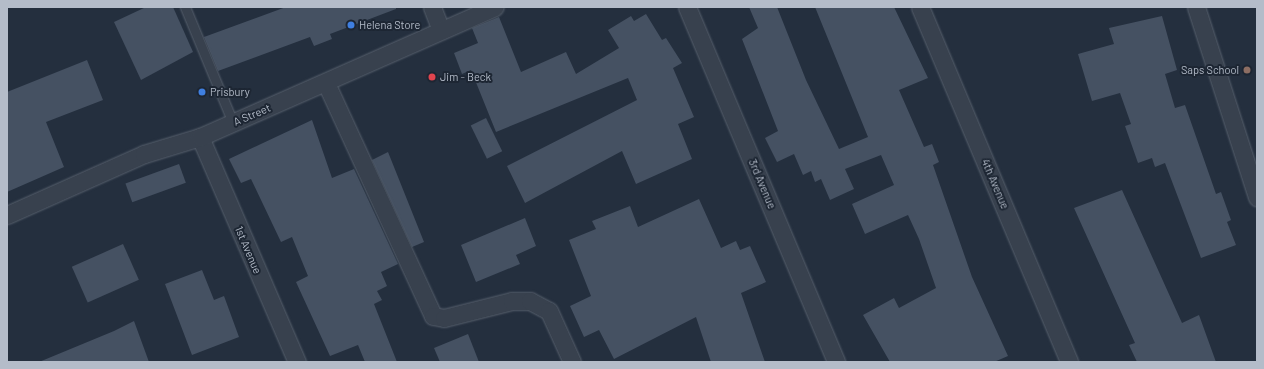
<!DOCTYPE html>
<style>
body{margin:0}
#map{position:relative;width:1264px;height:369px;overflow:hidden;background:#242f3e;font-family:Barlow,sans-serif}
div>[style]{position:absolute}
.building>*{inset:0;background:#455162;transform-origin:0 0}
.roads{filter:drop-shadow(0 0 1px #565f6c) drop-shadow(0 0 1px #565f6c)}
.service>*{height:9px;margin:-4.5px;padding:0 4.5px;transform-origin:4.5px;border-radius:4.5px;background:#38414e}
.minor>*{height:17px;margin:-8.5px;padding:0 8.5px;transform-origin:8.5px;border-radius:8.5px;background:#38414e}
.dots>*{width:11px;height:11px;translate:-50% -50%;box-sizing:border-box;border:2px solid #1d2633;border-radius:50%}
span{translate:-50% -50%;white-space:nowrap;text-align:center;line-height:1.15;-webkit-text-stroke:4px #1d2633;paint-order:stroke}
.poi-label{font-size:11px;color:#b4bcc9}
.left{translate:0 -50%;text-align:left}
.right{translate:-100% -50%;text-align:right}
.street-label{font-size:11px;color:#b4bcc9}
.frame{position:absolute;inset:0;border:8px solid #b4bcc9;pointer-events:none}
</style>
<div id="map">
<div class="building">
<i style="clip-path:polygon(146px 7px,173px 7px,193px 52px,141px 80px,114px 22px)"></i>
<i style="clip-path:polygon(286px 7px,396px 7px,396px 9px,330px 34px,332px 39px,314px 46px,310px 37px,218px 71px,204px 37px)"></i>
<i style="clip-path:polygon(749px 7px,777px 7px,806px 80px,839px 149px,868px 137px,815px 7px,894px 7px,928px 78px,899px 90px,924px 147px,932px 144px,939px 162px,933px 165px,972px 277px,1008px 356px,994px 362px,890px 362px,863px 315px,894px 298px,899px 308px,936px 288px,919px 239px,908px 215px,865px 234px,852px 204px,894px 185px,881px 155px,845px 169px,854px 189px,830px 200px,821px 179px,815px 182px,811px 171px,803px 175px,794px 154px,777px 162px,765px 138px,778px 131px,742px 39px,758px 28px)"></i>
<i style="clip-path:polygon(646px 14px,662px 40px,666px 38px,682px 63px,673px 68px,694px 117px,678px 124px,692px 159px,636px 184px,622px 151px,525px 203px,507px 166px,637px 100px,628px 78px,496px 132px,471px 70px,462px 74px,454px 53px,478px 43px,472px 28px,499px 17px,521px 72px,566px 52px,576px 74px,619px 48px,608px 30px,631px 16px,634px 21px)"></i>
<i style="clip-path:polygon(1162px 16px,1177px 70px,1165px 74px,1175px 108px,1185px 105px,1216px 194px,1221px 192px,1231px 220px,1227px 222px,1236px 245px,1201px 258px,1165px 163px,1155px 167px,1152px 158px,1138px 163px,1125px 126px,1131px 124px,1120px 93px,1092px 101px,1078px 54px,1114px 44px,1109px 28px)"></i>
<i style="clip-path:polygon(87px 60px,103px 100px,46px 122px,64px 167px,7px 192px,7px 92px)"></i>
<i style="left:486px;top:118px;width:37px;height:17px;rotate:64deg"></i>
<i style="clip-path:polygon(312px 120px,332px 178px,354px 169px,398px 264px,381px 272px,387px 286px,377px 291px,382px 300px,374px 304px,397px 362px,365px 362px,358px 345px,330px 356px,296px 282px,308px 276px,292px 237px,281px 242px,251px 179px,241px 183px,229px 159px)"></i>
<i style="clip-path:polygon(388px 152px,424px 242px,412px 247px,372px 160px)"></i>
<i style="left:179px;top:164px;width:20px;height:57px;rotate:70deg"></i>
<i style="clip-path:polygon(1122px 190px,1182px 323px,1199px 315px,1216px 362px,1137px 362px,1129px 345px,1135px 343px,1074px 208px)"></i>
<i style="clip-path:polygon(699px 199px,721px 248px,736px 241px,740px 250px,750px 246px,766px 282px,741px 293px,765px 362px,711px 362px,696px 317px,614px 359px,599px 330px,584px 337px,570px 306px,591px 296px,569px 240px,596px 229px,592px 221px,630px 206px,638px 227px)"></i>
<i style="clip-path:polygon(525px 218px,536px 246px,516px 255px,520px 264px,476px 282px,461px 245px)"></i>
<i style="left:123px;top:244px;width:39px;height:56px;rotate:66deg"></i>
<i style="clip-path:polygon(202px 270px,214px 300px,224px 296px,239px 337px,192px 355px,165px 284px)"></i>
<i style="clip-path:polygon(134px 321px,149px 362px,39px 362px,114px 331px)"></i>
<i style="clip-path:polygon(468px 334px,479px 362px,440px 362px,434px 348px)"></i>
</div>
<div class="roads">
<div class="service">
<i style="left:185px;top:7px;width:126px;rotate:67.5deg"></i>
</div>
<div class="minor">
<i style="left:432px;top:7px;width:25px;rotate:69deg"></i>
<i style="left:687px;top:7px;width:385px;rotate:67.2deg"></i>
<i style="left:920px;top:7px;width:385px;rotate:67.2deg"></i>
<i style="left:1196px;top:7px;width:200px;rotate:72.2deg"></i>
<i style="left:326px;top:83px;width:256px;rotate:65.3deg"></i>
<i style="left:433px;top:316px;width:11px;rotate:10deg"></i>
<i style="left:444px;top:318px;width:70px;rotate:-14deg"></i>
<i style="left:512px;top:301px;width:18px"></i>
<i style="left:530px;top:301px;width:21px;rotate:28deg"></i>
<i style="left:549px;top:311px;width:56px;rotate:65.7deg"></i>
<i style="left:200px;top:137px;width:245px;rotate:66.7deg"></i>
<i style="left:7px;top:215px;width:150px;rotate:-24deg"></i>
<i style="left:144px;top:154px;width:59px;rotate:-16.9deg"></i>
<i style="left:200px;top:137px;width:322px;rotate:-23.8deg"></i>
</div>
</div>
<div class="dots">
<i style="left:351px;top:25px;background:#3f7fe0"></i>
<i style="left:1247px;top:70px;background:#8d6e63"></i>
<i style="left:432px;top:77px;background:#e0444e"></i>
<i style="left:202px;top:92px;background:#3f7fe0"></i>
</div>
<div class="poi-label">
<span class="left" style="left:359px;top:25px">Helena Store</span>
<span class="right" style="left:1239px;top:70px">Saps School</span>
<span class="left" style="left:440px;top:77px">Jim - Beck</span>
<span class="left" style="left:210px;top:92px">Prisbury</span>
</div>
<div class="street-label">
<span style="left:252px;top:115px;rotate:-23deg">A Street</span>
<span style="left:762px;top:184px;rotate:67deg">3rd Avenue</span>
<span style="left:995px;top:184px;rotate:67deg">4th Avenue</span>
<span style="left:248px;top:250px;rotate:67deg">1st Avenue</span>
</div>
<div class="frame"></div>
</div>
